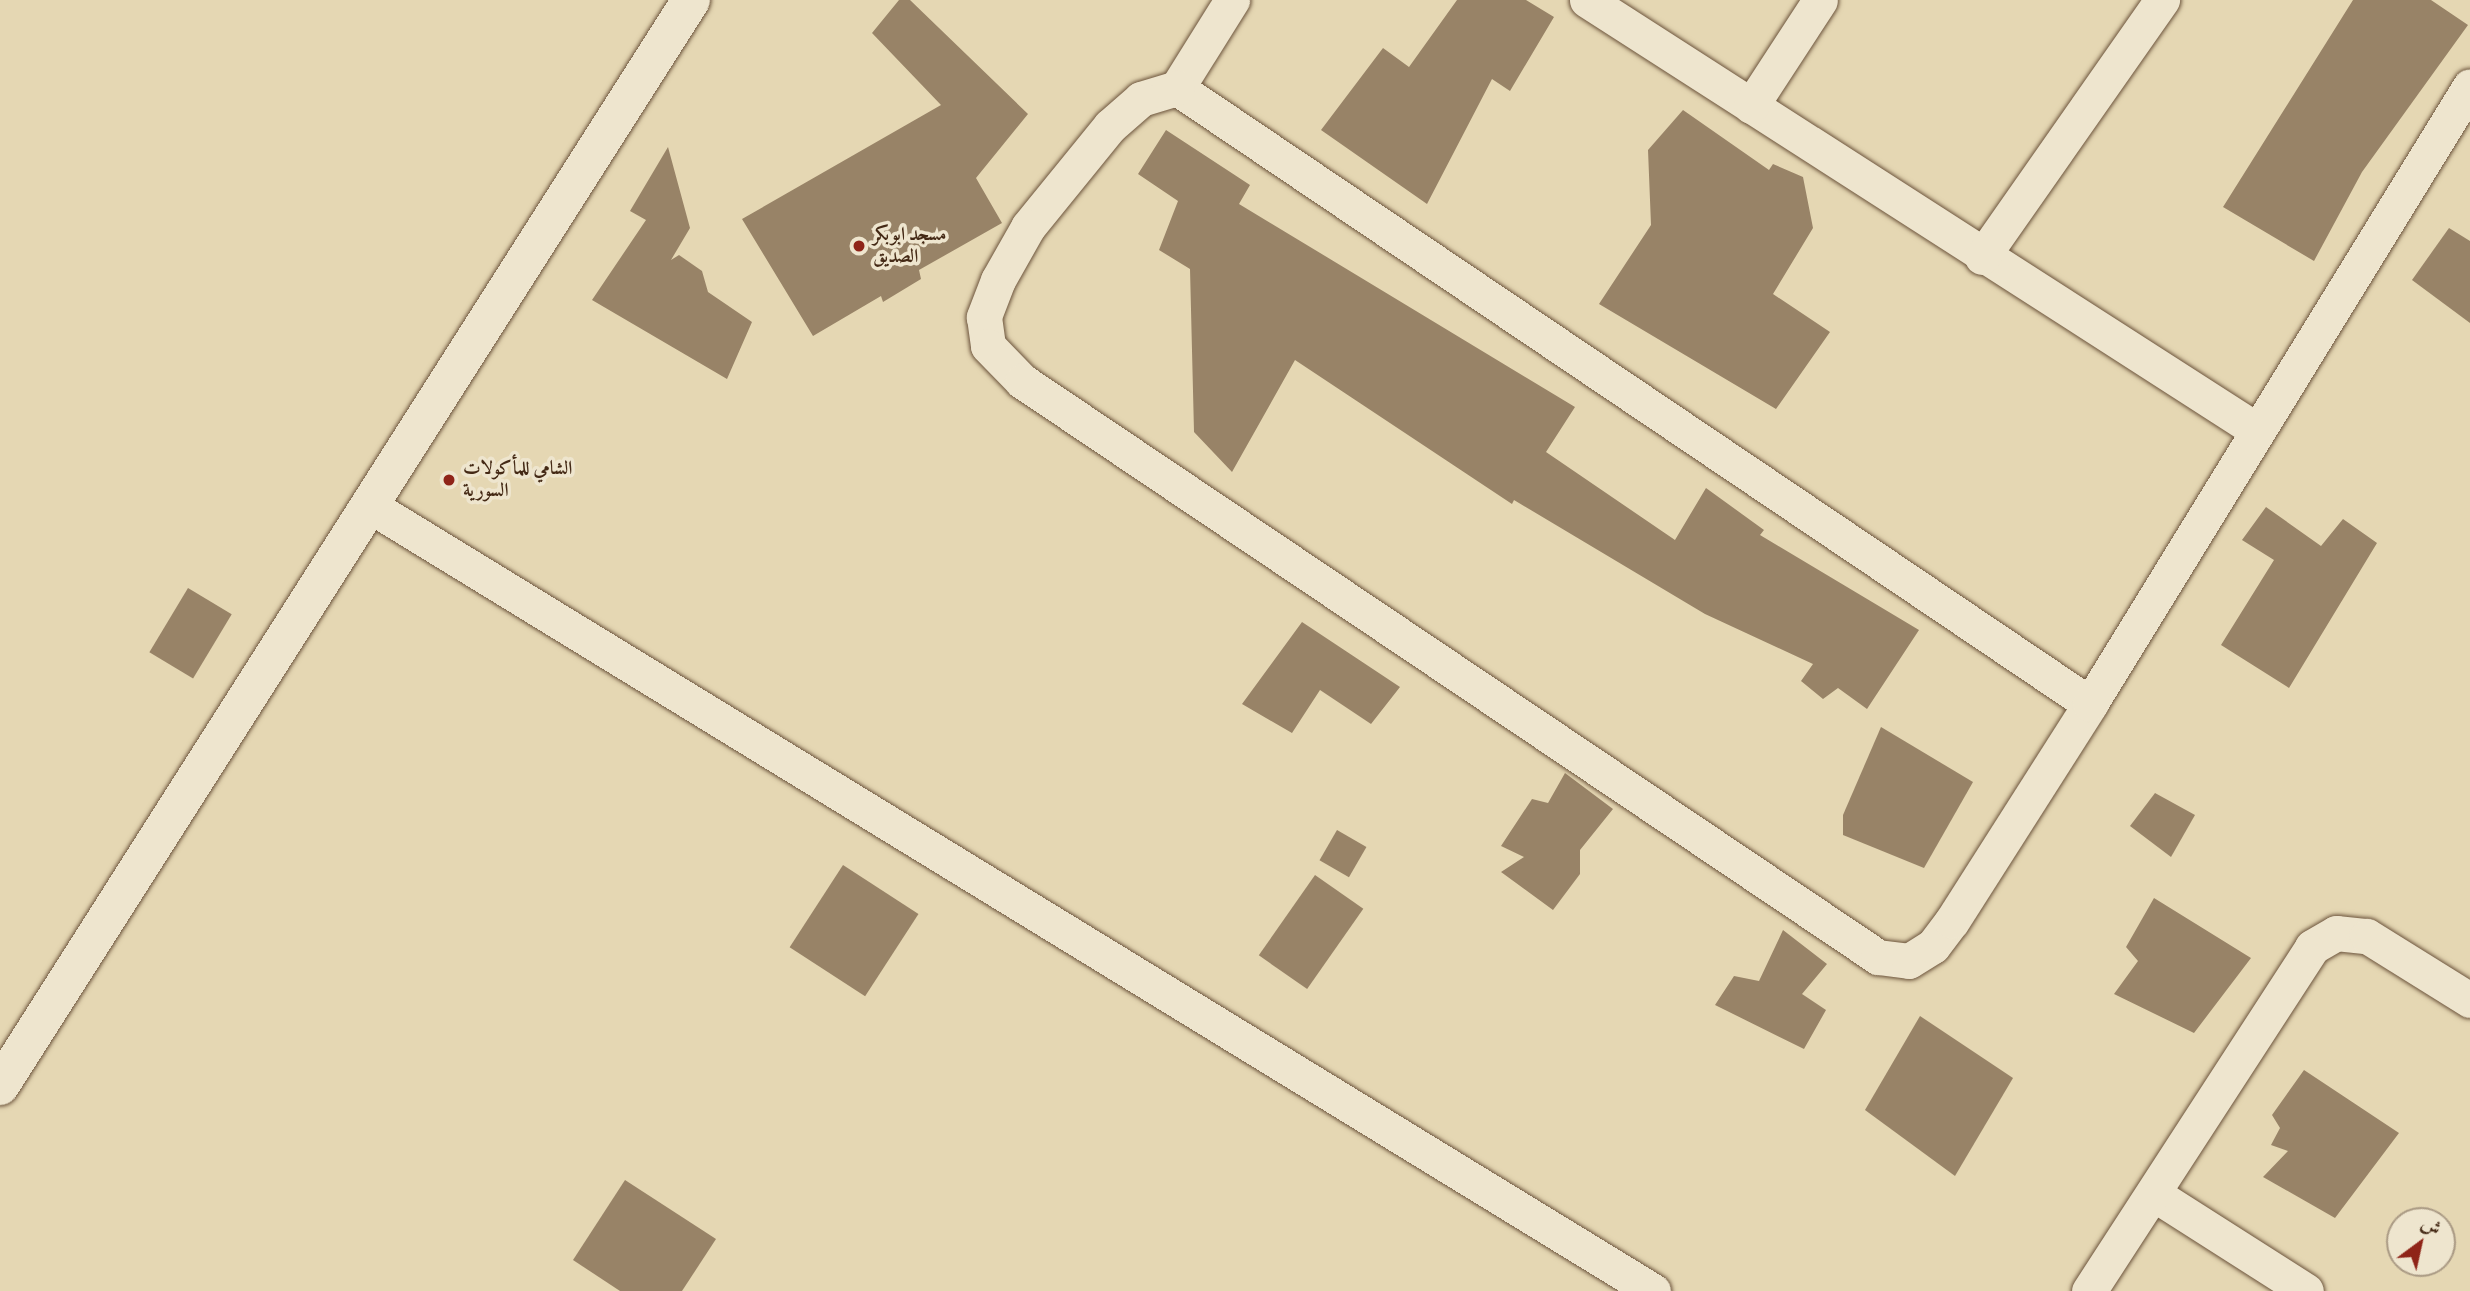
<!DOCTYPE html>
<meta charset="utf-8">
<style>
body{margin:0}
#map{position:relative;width:2470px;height:1291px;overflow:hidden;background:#e5d7b3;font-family:"IM FELL French Canon",Amiri,serif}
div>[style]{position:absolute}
.building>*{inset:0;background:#988367;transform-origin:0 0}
.roads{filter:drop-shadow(0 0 2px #6c543c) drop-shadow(0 0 2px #6c543c)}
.street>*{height:35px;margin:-17.5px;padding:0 17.5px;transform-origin:17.5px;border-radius:17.5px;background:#eee5ce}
.secondary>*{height:38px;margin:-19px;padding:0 19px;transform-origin:19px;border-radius:19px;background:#eee5ce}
.dots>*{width:19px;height:19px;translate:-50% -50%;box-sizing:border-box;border:4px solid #eee5ce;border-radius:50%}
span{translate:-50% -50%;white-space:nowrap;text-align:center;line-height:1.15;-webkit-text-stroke:7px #eee5ce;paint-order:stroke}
.poi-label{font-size:19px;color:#442915;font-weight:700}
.left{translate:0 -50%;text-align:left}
.north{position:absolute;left:2386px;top:1207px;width:70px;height:70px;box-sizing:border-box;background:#eee5ce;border:2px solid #aa9a84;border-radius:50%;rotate:33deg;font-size:19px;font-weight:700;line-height:28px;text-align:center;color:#442915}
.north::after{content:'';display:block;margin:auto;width:24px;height:32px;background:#8f2418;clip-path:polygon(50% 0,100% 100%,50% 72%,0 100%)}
</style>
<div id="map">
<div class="building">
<i style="clip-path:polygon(899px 0,910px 0,1028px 114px,976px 178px,1002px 223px,919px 270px,921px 279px,883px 302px,881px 296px,813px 336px,742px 219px,941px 105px,872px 33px)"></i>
<i style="clip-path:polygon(1457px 0,1526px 0,1554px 17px,1510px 91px,1492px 79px,1427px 204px,1321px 130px,1383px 48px,1409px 67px)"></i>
<i style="clip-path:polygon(2353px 0,2431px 0,2468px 25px,2362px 172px,2314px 261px,2223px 207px)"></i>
<i style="clip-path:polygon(1683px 110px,1769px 170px,1773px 164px,1803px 177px,1813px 228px,1773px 294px,1830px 332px,1776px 409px,1599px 304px,1651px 225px,1648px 150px)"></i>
<i style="clip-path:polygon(1166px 130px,1250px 185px,1239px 204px,1575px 407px,1546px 452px,1675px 540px,1706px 488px,1764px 530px,1760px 535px,1919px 630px,1867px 709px,1838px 688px,1823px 699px,1801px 681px,1813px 664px,1705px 614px,1514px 500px,1512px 504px,1295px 360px,1232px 472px,1194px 432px,1190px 269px,1159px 250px,1178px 201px,1138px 174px)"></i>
<i style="clip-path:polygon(668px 147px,690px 228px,671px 260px,679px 255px,702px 271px,708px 292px,752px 322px,727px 379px,592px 300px,646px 220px,630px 211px)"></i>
<i style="clip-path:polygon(2449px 228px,2470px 241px,2470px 323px,2412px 280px)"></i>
<i style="clip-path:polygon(2266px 507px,2321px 546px,2343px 519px,2377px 543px,2289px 688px,2221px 645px,2274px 560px,2242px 540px)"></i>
<i style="left:188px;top:588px;width:51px;height:75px;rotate:31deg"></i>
<i style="clip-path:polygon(1302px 622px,1400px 687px,1371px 724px,1320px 690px,1292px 733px,1242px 704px)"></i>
<i style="clip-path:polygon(1881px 727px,1973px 782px,1924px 868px,1843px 835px,1843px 815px)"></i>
<i style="clip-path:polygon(1565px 773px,1613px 809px,1580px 850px,1580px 874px,1553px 910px,1501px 872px,1524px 857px,1501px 846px,1532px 799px,1548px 803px)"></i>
<i style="clip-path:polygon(2155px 793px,2195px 815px,2171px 857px,2130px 826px)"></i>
<i style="left:1337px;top:830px;width:34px;height:35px;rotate:30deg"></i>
<i style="left:843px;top:865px;width:90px;height:98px;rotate:33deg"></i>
<i style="left:1315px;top:875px;width:59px;height:98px;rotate:35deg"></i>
<i style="clip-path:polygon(2154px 898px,2251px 958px,2194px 1033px,2114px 994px,2138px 961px,2126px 947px)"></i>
<i style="clip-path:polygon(1783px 930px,1827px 964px,1802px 994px,1826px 1010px,1804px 1049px,1715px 1005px,1734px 976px,1759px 981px)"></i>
<i style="clip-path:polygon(1920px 1016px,2013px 1078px,1955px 1176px,1865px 1110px)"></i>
<i style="clip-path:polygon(2304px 1070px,2399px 1133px,2335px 1218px,2263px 1177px,2288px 1151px,2271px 1145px,2280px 1128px,2272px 1115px)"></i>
<i style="clip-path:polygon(625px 1180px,716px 1239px,682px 1291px,620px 1291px,573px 1260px)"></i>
</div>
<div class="roads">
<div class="street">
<i style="left:1587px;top:0;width:797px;rotate:32.71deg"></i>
<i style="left:1177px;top:88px;width:104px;rotate:-58deg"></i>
<i style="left:1751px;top:106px;width:126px;rotate:-56.9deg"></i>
<i style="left:1982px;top:257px;width:314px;rotate:-55deg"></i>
<i style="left:372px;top:507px;width:1502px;rotate:31.47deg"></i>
<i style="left:2090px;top:704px;width:1101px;rotate:-145.99deg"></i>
<i style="left:1177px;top:88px;width:38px;rotate:163deg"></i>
<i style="left:1141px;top:99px;width:41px;rotate:138.9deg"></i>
<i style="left:1110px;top:126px;width:130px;rotate:129.1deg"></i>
<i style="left:1028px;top:227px;width:61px;rotate:119.5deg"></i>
<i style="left:998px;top:280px;width:40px;rotate:111deg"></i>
<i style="left:984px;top:317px;width:29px;rotate:82deg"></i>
<i style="left:988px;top:346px;width:49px;rotate:45.8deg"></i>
<i style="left:1022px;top:381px;width:1032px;rotate:33.94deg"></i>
<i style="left:1878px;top:957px;width:31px;rotate:7deg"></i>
<i style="left:1909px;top:961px;width:28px;rotate:-32deg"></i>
<i style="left:1933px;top:946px;width:31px;rotate:-53deg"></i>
<i style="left:1952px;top:921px;width:257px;rotate:-57.5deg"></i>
<i style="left:2090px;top:704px;width:725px;rotate:-58.41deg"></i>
<i style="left:2154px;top:1194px;width:180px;rotate:32.5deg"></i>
<i style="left:2089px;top:1291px;width:410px;rotate:-57deg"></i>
<i style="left:2312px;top:947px;width:28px;rotate:-30deg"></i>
<i style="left:2336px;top:933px;width:31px;rotate:6deg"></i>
<i style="left:2367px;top:936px;width:121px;rotate:31.9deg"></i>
</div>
<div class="secondary">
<i style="left:0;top:1086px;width:1287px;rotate:-57.53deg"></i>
</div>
</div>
<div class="dots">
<i style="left:859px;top:246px;background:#8f2418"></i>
<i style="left:449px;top:480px;background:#8f2418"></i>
</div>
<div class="poi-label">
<span class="left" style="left:873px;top:246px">مسجد ابوبكر<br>الصديق</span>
<span class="left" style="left:463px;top:480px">الشامي للمأكولات<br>السورية</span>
</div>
<div class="north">ش</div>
</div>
